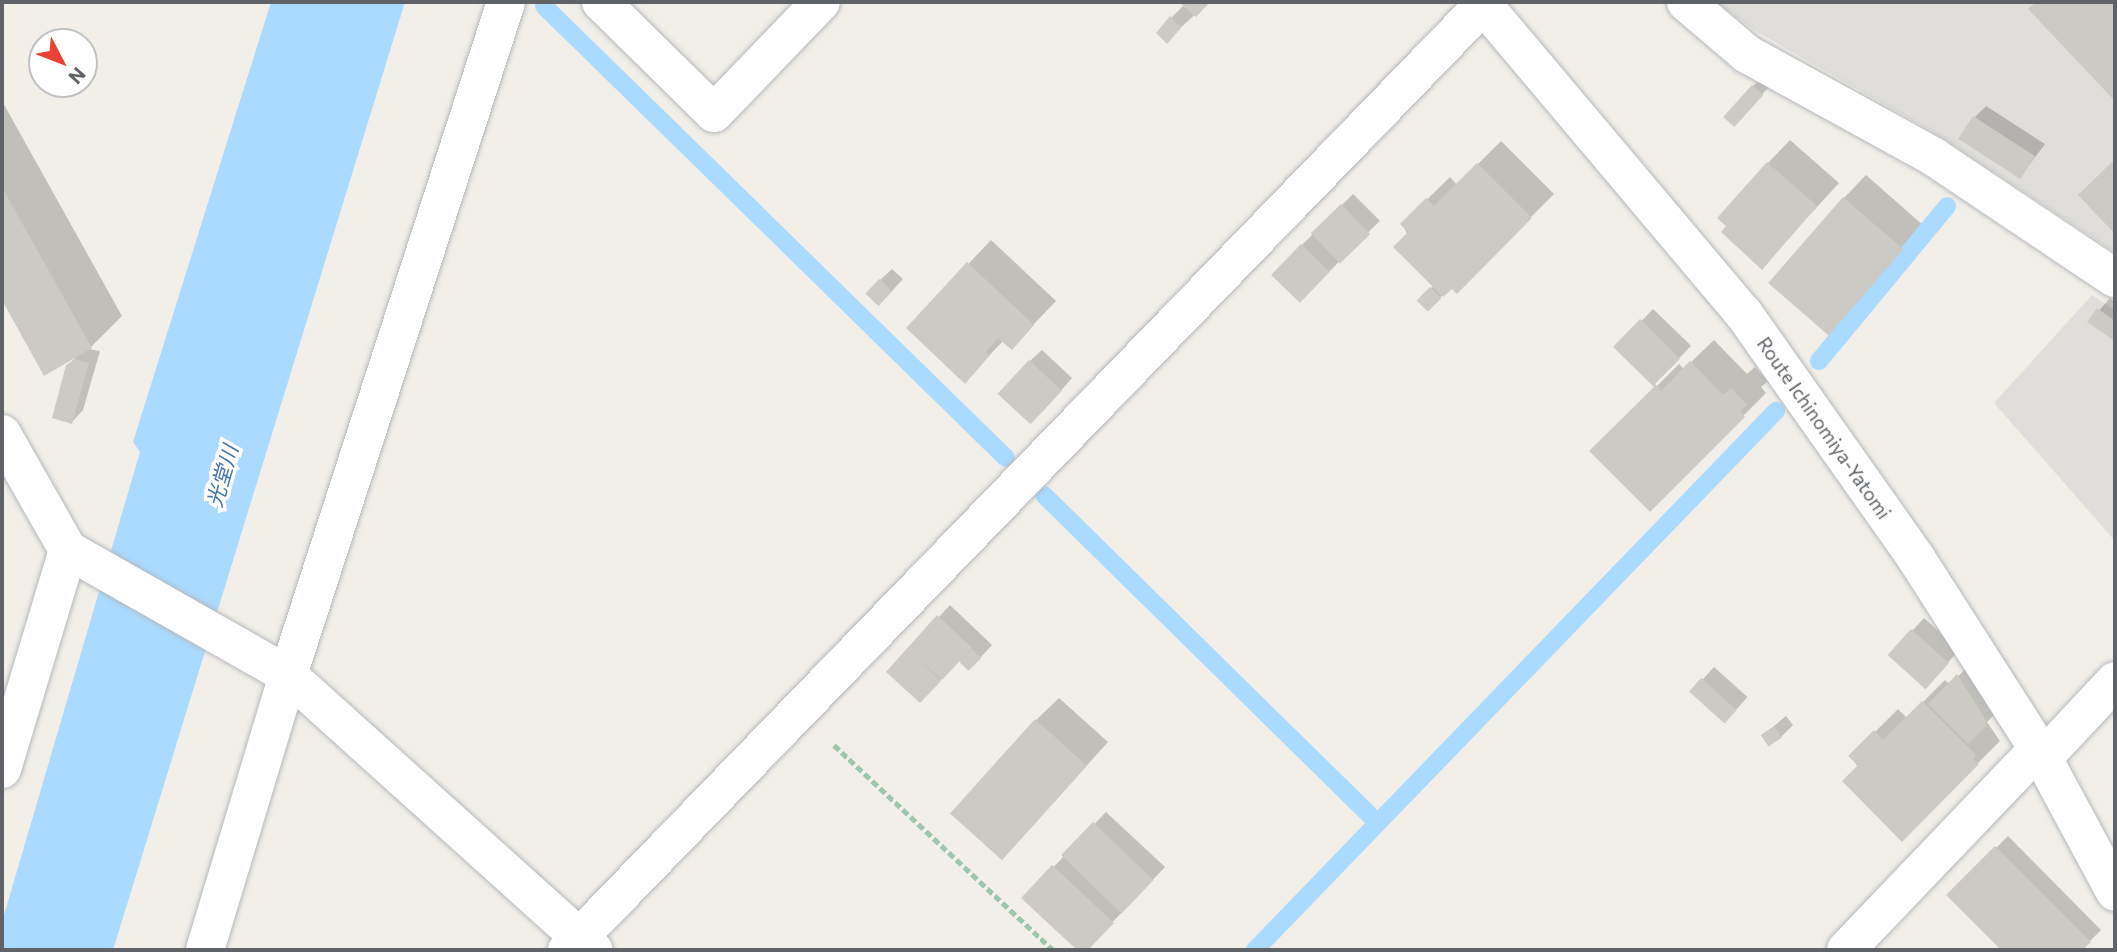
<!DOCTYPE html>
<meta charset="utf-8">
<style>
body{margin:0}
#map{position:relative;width:2117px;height:952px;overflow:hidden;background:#f1efe8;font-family:Commissioner,"Noto Sans JP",sans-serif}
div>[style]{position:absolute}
.industrial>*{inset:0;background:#e0deda}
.water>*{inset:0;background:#aadaff}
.shadow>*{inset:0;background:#0003;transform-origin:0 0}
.stream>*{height:18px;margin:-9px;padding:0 9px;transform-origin:9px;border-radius:9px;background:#aadaff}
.building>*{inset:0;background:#cccac5;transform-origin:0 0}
.path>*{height:4.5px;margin-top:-2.25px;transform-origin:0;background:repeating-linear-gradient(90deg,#9cc7a9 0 7px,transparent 0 10.5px)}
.roads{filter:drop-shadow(0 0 2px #b5b8bc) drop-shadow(0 0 2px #b5b8bc)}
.minor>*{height:38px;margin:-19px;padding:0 19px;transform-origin:19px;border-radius:19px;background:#fff}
.secondary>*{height:38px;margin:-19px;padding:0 19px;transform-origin:19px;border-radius:19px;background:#fff}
span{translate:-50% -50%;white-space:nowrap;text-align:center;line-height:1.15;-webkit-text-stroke:7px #fff;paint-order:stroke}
.street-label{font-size:19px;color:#5f6368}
.water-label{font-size:21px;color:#4174aa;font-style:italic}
.frame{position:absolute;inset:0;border:4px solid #5f6368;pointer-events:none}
.north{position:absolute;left:28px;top:28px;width:70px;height:70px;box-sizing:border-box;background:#fff;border:2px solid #bfc1c3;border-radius:50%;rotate:132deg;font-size:19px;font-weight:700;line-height:28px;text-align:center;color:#5f6368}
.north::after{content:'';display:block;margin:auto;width:24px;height:32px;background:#ea4335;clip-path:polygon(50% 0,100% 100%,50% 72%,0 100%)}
</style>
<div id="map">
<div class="industrial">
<i style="clip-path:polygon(1716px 2px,2115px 2px,2115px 252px,1933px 132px,1754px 30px)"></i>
<i style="clip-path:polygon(2092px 295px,2115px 310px,2115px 541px,1994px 403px)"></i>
</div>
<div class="water">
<i style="clip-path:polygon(271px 2px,405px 2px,113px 950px,2px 950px,2px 922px,140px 452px,133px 442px)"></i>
</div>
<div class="shadow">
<i style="clip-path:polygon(1182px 2px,1209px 2px,1178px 30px,1171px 18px,1185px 4px)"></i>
<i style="clip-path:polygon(2038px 2px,2115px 2px,2115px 98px,2031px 9px)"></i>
<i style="clip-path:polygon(1765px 75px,1773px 82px,1746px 113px,1753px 86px)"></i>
<i style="clip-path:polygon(2px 101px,122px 316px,89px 349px,100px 351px,83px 410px,72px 422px,67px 366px,76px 357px,45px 374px,2px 296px)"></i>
<i style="clip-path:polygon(1986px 106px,2045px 144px,2020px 177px,1975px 117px)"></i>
<i style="clip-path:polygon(1790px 140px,1839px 183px,1762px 267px,1768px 163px)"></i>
<i style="clip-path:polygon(1501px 141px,1554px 194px,1457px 291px,1452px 286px,1428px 309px,1419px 300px,1434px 285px,1402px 224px,1450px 177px,1457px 185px)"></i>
<i style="clip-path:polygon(1866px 175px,1924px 226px,1827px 333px,1844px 198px)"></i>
<i style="left:1353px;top:194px;width:38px;height:114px;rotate:45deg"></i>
<i style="clip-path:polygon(991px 240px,1056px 301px,1012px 347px,1004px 340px,965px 381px,908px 328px)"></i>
<i style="clip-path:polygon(892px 269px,903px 279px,891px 292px,880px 280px)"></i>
<i style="clip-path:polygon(2110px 298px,2115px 302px,2115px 339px,2090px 321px)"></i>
<i style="left:1653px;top:309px;width:53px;height:53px;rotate:44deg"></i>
<i style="clip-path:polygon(1714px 340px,1747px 374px,1755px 367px,1768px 381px,1761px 387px,1766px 393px,1650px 510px,1592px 451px,1679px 364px,1684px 369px)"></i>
<i style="clip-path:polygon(1042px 350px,1072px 378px,1043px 411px,1030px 361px)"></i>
<i style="clip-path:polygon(950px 605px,992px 645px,981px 657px,970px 668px,959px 659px,932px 689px,889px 672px)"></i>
<i style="clip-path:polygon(1924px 618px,1959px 650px,1937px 675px,1890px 655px)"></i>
<i style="clip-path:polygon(1970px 664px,1998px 711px,1987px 722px,2000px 741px,1902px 839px,1851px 756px,1898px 709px,1907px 718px,1945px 680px,1950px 685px)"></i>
<i style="left:1714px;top:667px;width:45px;height:33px;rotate:42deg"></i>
<i style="clip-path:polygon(1059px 698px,1108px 742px,1024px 835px,1036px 720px)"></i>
<i style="clip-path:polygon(1786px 716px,1793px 725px,1781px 737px,1763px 735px)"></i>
<i style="clip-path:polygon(1106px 812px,1165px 867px,1086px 950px,1080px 950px,1024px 898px)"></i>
<i style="clip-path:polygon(2008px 836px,2101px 930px,2081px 950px,2003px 950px,1949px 895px)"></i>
</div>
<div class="stream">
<i style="left:544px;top:6px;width:646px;rotate:44.37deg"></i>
<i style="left:1819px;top:361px;width:201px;rotate:-50.4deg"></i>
<i style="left:1044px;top:495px;width:468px;rotate:44.5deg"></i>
<i style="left:1255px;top:950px;width:750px;rotate:-45.97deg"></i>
</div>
<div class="building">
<i style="clip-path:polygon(1179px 2px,1210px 2px,1196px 17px)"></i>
<i style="clip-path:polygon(2036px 2px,2115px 2px,2115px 101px,2028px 9px)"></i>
<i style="clip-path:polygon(1170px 16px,1181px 28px,1167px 44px,1156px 33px)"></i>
<i style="left:1752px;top:85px;width:15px;height:43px;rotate:42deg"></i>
<i style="left:1973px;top:116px;width:74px;height:27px;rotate:33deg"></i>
<i style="clip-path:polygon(2115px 159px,2115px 234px,2078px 195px)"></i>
<i style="clip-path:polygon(1767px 162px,1817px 206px,1762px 270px,1721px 232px,1726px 226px,1717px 218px)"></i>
<i style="clip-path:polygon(1477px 163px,1532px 218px,1457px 294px,1452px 289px,1443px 297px,1393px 247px,1408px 232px,1400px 224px,1426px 198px,1434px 206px)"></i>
<i style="clip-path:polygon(2px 187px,92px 348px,44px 376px,2px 300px)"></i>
<i style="left:1843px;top:197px;width:80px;height:114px;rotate:41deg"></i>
<i style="left:1341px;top:204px;width:42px;height:42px;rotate:46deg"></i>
<i style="left:1301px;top:244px;width:40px;height:43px;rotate:44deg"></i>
<i style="clip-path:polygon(967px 262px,1034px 325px,1012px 350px,998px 338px,986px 352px,990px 355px,965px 384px,906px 328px)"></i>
<i style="left:879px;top:279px;width:18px;height:20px;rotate:43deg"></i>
<i style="left:1430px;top:287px;width:16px;height:19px;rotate:45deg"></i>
<i style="clip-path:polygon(2097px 308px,2115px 321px,2115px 341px,2087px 322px)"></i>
<i style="clip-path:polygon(1640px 319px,1680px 359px,1655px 384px,1661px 391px,1690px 361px,1723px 395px,1731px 388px,1747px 405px,1740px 411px,1745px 417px,1650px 512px,1589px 451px,1654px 387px,1613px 347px)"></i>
<i style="clip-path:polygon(76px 359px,89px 363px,72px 424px,52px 418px,66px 365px)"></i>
<i style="left:1029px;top:360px;width:45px;height:46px;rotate:43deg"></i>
<i style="clip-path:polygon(937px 615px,972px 648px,942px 680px,914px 655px,941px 681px,920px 703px,886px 672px)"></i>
<i style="left:1911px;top:629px;width:51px;height:35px;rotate:42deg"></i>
<i style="left:972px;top:649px;width:13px;height:18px;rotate:45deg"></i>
<i style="clip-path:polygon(1957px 674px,1988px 724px,1968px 744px,1928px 704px)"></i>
<i style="left:1701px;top:678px;width:48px;height:18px;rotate:42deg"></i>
<i style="clip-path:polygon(1922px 701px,1976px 755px,1973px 759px,1979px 764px,1902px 842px,1842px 781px,1858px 765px,1848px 756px,1874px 730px,1883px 740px)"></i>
<i style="left:1035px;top:719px;width:70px;height:127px;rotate:42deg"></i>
<i style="left:1774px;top:726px;width:14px;height:16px;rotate:56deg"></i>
<i style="left:1093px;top:822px;width:84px;height:46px;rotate:44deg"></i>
<i style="clip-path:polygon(1995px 846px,2091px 942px,2083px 950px,2001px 950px,1946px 895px)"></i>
<i style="clip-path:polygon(1052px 865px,1114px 923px,1088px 950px,1077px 950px,1021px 898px)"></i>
</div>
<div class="path">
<i style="left:834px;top:745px;width:300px;rotate:43.1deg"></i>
</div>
<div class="roads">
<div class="minor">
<i style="left:601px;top:2px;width:158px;rotate:44.5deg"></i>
<i style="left:714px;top:113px;width:154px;rotate:-46.1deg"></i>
<i style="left:1686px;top:2px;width:80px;rotate:40.4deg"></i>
<i style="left:1747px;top:54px;width:213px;rotate:28.8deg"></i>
<i style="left:1934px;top:157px;width:218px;rotate:33.8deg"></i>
<i style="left:2px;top:434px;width:133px;rotate:60.4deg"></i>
<i style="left:68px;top:550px;width:253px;rotate:29.6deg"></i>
<i style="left:288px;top:675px;width:411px;rotate:42deg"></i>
<i style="left:2043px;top:758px;width:105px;rotate:-46.9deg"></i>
<i style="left:2px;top:769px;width:229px;rotate:-73.2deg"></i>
<i style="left:205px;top:950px;width:287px;rotate:-73.2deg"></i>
<i style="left:288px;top:675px;width:707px;rotate:-72.05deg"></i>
<i style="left:567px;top:950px;width:1320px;rotate:-45.89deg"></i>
<i style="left:1846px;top:950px;width:278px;rotate:-46.3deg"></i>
</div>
<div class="secondary">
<i style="left:1481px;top:2px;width:408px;rotate:49.9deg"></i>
<i style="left:1744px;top:314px;width:299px;rotate:54.8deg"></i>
<i style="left:1916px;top:558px;width:227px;rotate:57.4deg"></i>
<i style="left:2038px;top:749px;width:162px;rotate:61.7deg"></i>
</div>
</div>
<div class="street-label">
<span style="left:1824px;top:428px;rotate:55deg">Route Ichinomiya-Yatomi</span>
</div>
<div class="water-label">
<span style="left:222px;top:476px;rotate:-74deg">光堂川</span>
</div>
<div class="frame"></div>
<div class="north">N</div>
</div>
